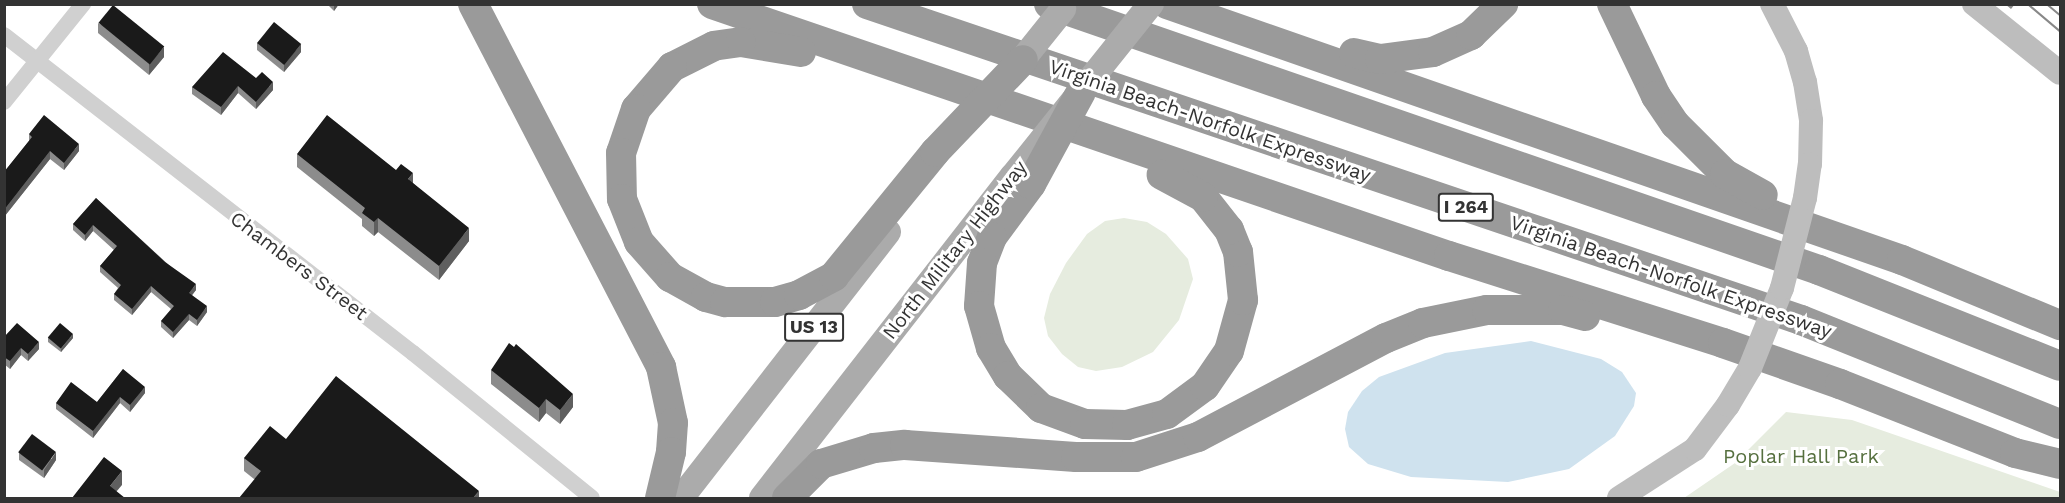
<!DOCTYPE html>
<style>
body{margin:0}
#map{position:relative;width:2065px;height:503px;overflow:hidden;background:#fff;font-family:"Work Sans",sans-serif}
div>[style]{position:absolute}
.green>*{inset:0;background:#e6ecdf}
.water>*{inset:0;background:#cfe2ee}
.street>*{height:16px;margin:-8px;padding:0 8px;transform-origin:8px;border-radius:8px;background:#d0d0d0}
.secondary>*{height:24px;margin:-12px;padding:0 12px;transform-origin:12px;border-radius:12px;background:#bdbdbd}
.primary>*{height:26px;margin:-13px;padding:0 13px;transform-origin:13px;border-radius:13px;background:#ababab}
.highway>*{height:30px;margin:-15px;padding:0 15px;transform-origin:15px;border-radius:15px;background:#9a9a9a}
.tram>*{height:1.5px;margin:-0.75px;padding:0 0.75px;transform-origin:0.75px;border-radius:0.75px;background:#888}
.secondary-bridge>*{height:24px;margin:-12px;padding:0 12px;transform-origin:12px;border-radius:12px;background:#bdbdbd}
.primary-bridge>*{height:26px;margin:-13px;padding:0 13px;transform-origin:13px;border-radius:13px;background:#ababab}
.highway-bridge>*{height:30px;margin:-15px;padding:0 15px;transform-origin:15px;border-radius:15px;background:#9a9a9a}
.wall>*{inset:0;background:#8c8c8c}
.shaded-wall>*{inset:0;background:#5f5f5f}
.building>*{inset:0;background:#1a1a1a;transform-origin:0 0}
span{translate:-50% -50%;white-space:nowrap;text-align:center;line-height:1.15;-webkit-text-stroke:6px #fff;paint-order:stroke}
.shield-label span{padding:2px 4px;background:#fff;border:2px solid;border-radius:4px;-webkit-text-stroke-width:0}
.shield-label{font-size:18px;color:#333;font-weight:700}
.street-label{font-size:20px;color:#333}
.park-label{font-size:20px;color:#56703f}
.frame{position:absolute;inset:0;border:6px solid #333;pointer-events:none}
</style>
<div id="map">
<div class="green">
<i style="clip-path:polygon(1124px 218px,1147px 222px,1166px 234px,1188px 259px,1193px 279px,1179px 320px,1153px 352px,1122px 367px,1096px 371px,1078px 367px,1062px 354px,1048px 336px,1044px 318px,1050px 294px,1066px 263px,1087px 234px,1105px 221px)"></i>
<i style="clip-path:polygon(1786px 412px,1852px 420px,2060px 492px,2060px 498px,1684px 498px,1735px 463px)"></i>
</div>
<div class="water">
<i style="clip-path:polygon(1531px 341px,1601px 359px,1622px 372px,1636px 393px,1634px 406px,1615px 436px,1569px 469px,1508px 482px,1411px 477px,1368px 464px,1349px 447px,1345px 429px,1348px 412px,1362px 391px,1379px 377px,1445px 353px)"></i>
</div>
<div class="street">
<i style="left:4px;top:35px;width:518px;rotate:37.87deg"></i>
<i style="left:413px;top:353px;width:230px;rotate:39deg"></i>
<i style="left:4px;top:102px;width:126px;rotate:-51.1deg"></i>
</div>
<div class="secondary">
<i style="left:1772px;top:4px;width:53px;rotate:62.9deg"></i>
<i style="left:1796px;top:51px;width:32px;rotate:74deg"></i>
<i style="left:1805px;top:82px;width:39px;rotate:81deg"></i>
<i style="left:1811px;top:121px;width:43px;rotate:91.3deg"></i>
<i style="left:1974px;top:4px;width:110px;rotate:38.7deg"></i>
<i style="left:1619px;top:498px;width:90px;rotate:-32.8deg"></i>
<i style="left:1695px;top:449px;width:55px;rotate:-53.1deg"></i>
</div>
<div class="primary">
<i style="left:681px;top:498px;width:337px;rotate:-52.1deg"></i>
<i style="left:762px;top:498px;width:408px;rotate:-52.1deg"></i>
</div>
<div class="highway">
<i style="left:473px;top:4px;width:409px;rotate:62.6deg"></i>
<i style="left:661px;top:367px;width:57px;rotate:77.9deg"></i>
<i style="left:673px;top:423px;width:29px;rotate:94deg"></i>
<i style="left:671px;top:452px;width:47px;rotate:103.4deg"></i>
<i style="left:712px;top:4px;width:779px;rotate:18.88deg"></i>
<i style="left:1449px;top:256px;width:287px;rotate:17.6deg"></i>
<i style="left:1723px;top:343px;width:124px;rotate:19.3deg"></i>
<i style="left:1840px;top:384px;width:188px;rotate:21.5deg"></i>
<i style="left:2015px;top:453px;width:46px;rotate:13.7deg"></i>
<i style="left:867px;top:4px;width:986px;rotate:18.69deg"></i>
<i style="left:1801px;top:320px;width:279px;rotate:21.9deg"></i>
<i style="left:1049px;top:4px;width:815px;rotate:19.06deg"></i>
<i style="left:1819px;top:270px;width:259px;rotate:21.7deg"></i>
<i style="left:1167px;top:4px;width:778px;rotate:19.2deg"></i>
<i style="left:1902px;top:260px;width:171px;rotate:22.4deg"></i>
<i style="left:1612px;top:4px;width:102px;rotate:64.4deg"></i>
<i style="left:1656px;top:96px;width:34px;rotate:56deg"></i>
<i style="left:1675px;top:124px;width:71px;rotate:45deg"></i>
<i style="left:1725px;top:174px;width:43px;rotate:28.9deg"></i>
<i style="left:801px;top:52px;width:61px;rotate:-170.5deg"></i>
<i style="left:741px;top:42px;width:27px;rotate:172deg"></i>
<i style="left:714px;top:46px;width:47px;rotate:153.4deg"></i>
<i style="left:672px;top:67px;width:55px;rotate:130.6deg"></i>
<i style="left:636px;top:109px;width:46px;rotate:108.8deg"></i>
<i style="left:621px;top:153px;width:46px;rotate:88.8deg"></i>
<i style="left:622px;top:199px;width:46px;rotate:68.4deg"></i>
<i style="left:639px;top:242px;width:47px;rotate:48.5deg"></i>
<i style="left:670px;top:277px;width:41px;rotate:29.1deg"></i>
<i style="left:706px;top:297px;width:20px;rotate:15deg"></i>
<i style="left:725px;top:302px;width:50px"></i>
<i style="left:775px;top:302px;width:25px;rotate:-16deg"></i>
<i style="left:799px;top:295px;width:40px;rotate:-28deg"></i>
<i style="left:834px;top:276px;width:160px;rotate:-50.8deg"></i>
<i style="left:1354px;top:53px;width:27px;rotate:13deg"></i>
<i style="left:1380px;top:59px;width:53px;rotate:-7.5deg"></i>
<i style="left:1433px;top:52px;width:42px;rotate:-24.1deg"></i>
<i style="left:1471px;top:35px;width:45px;rotate:-44.1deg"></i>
<i style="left:1031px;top:184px;width:66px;rotate:126.3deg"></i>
<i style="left:992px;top:237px;width:28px;rotate:111deg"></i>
<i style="left:982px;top:263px;width:43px;rotate:94deg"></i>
<i style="left:979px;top:306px;width:44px;rotate:74.1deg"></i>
<i style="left:991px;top:348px;width:33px;rotate:59deg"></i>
<i style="left:1008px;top:376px;width:46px;rotate:44.1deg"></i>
<i style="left:1041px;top:408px;width:47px;rotate:20deg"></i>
<i style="left:1085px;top:424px;width:42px;rotate:1.4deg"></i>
<i style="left:1127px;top:425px;width:41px;rotate:-15.4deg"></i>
<i style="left:1167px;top:414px;width:47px;rotate:-36.4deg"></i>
<i style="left:1205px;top:386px;width:42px;rotate:-55.6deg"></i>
<i style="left:1229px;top:351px;width:53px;rotate:-74.6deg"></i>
<i style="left:1243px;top:300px;width:48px;rotate:-95.9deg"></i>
<i style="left:1238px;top:252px;width:24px;rotate:-112deg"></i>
<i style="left:1229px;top:230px;width:42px;rotate:-128.2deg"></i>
<i style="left:1203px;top:197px;width:47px;rotate:-151.8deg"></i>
<i style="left:787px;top:498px;width:48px;rotate:-45deg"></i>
<i style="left:821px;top:464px;width:55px;rotate:-16.8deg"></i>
<i style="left:874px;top:448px;width:31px;rotate:-6deg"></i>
<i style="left:905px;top:445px;width:171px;rotate:4deg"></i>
<i style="left:1076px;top:457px;width:60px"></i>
<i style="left:1136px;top:457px;width:65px;rotate:-17.9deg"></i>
<i style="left:1198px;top:437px;width:212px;rotate:-27.8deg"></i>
<i style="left:1386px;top:338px;width:40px;rotate:-22deg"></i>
<i style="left:1423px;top:323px;width:65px;rotate:-11.5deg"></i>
<i style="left:1487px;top:310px;width:76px"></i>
<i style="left:1563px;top:310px;width:23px;rotate:15deg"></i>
</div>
<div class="tram">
<i style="left:2028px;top:4px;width:42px;rotate:40.2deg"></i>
<i style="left:2047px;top:4px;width:17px;rotate:40deg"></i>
</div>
<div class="secondary-bridge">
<i style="left:1728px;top:405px;width:43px;rotate:-59.3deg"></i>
<i style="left:1750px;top:368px;width:86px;rotate:-68.2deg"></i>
<i style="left:1782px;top:288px;width:93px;rotate:-75.7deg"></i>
<i style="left:1805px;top:198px;width:34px;rotate:-82deg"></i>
</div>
<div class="primary-bridge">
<i style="left:1010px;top:75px;width:85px;rotate:-51.2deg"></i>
<i style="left:1013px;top:176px;width:221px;rotate:-51.3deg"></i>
</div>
<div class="highway-bridge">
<i style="left:935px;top:152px;width:127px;rotate:-46.3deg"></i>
<i style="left:1031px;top:184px;width:105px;rotate:-61.5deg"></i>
</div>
<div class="wall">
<i style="clip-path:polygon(327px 4px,339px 4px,334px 11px)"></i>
<i style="clip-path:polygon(2005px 4px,2015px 4px,2011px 9px)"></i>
<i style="clip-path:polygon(98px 23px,164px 57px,149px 75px,98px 33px)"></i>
<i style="clip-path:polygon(257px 43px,301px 52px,284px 72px,257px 50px)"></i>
<i style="clip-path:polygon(256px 78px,273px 90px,256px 109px,238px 93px,221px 115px,192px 94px,192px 87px)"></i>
<i style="clip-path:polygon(29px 134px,79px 151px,64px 170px,50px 159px,4px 217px,4px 172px,29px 141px)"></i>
<i style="clip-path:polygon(297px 154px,413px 183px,469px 241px,439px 280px,378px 232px,374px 236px,362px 226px,362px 219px,297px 167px)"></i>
<i style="clip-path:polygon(96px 198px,196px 290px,192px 295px,207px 312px,197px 326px,189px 320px,173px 338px,161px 327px,161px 321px,171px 309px,151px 292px,132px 315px,114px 300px,114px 294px,118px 288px,100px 272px,100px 266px,114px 250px,93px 231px,85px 241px,73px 230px,73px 224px)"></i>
<i style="clip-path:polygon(4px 337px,39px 349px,28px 361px,21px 355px,10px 369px,4px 364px)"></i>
<i style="clip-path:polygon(48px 338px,73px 338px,61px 352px,48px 342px)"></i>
<i style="clip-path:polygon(123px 369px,145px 393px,130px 412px,120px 403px,93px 438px,56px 409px,56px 403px,97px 402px)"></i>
<i style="clip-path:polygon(491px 370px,573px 407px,560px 424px,546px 413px,539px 422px,491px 384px)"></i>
<i style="clip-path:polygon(286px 439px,479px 498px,254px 479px,244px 471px,244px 458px)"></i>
<i style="clip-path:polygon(19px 453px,56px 460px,44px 478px,19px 460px)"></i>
</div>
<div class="shaded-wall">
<i style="clip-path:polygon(334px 4px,339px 4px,334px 11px)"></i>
<i style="clip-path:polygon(301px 44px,301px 52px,284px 72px,284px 65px)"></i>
<i style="clip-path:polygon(164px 47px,164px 57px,149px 75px,149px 64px)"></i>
<i style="clip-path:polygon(273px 82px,273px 90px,256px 109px,256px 102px)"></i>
<i style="clip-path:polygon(238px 86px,238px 93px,221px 115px,221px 107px)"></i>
<i style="clip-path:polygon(79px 144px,79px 151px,64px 170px,64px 163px)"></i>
<i style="clip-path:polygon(50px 151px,50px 159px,4px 217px,4px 210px)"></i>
<i style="clip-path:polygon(413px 173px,413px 187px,408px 179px)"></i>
<i style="clip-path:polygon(378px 218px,378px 232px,374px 236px,374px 222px)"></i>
<i style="clip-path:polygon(93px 225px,93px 231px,85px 241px,85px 235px)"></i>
<i style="clip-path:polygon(469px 228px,469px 241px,439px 280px,439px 266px)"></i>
<i style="clip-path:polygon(196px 284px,196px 290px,189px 299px,189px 293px)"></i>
<i style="clip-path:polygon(151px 286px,151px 292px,132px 315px,132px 309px)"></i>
<i style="clip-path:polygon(207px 306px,207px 312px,197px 326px,197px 320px)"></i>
<i style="clip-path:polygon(189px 314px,189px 320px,173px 338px,173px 332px)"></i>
<i style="clip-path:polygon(73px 334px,73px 338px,61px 352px,61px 349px)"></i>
<i style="clip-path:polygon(39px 342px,39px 349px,28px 361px,28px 354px)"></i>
<i style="clip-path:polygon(21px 348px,21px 355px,10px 369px,10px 361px)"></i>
<i style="clip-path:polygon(145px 387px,145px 393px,130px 412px,130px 405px)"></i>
<i style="clip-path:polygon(573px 394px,573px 407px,560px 424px,560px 410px)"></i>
<i style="clip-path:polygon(120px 397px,120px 403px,93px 438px,93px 431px)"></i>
<i style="clip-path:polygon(546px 399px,546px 413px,539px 422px,539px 408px)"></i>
<i style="clip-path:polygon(56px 452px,56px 460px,44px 478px,44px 470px)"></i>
<i style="clip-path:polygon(122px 471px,122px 485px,111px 498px,110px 486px)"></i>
<i style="clip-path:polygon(479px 491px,479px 498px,473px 498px)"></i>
</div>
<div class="building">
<i style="left:113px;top:5px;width:66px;height:23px;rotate:39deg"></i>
<i style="left:274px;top:22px;width:35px;height:27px;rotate:39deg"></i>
<i style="clip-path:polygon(223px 52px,256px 78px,262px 72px,273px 82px,256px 102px,238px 86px,221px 107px,192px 87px)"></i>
<i style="clip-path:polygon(44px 115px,79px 144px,64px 163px,50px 151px,4px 210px,4px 172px,32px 137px,29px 134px)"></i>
<i style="clip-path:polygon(327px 115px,396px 170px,401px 164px,413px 173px,408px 179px,469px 228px,439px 266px,378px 218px,374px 222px,362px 213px,365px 208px,297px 154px)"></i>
<i style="clip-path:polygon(96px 198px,165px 262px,196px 284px,189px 293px,207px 306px,197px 320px,189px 314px,173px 332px,161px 321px,174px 306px,151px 286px,132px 309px,114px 294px,121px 285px,100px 266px,117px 246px,93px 225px,85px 235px,73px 224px)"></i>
<i style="clip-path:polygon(17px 323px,39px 342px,28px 354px,21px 348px,10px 361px,4px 357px,4px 337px)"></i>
<i style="left:60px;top:323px;width:17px;height:19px;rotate:40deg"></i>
<i style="clip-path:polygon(509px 343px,514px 347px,516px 344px,573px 394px,560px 410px,546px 399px,539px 408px,491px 370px)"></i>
<i style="clip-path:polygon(123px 369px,145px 387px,130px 405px,120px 397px,93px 431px,56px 403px,71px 382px,97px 402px)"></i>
<i style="clip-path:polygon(336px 376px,479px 491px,473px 498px,239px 498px,261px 471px,244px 458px,270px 426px,286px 439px)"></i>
<i style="left:32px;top:434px;width:30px;height:23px;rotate:37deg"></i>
<i style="clip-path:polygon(104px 457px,122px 471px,110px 486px,125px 498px,72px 498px)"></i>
</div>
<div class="shield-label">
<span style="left:1466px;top:207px">I 264</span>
<span style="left:814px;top:327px">US 13</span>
</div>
<div class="street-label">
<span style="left:1210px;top:121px;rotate:19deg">Virginia Beach-Norfolk Expressway</span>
<span style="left:955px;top:250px;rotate:-52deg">North Military Highway</span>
<span style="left:299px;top:266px;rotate:37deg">Chambers Street</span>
<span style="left:1671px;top:277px;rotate:19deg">Virginia Beach-Norfolk Expressway</span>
</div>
<div class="park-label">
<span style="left:1801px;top:456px">Poplar Hall Park</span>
</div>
<div class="frame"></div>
</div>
